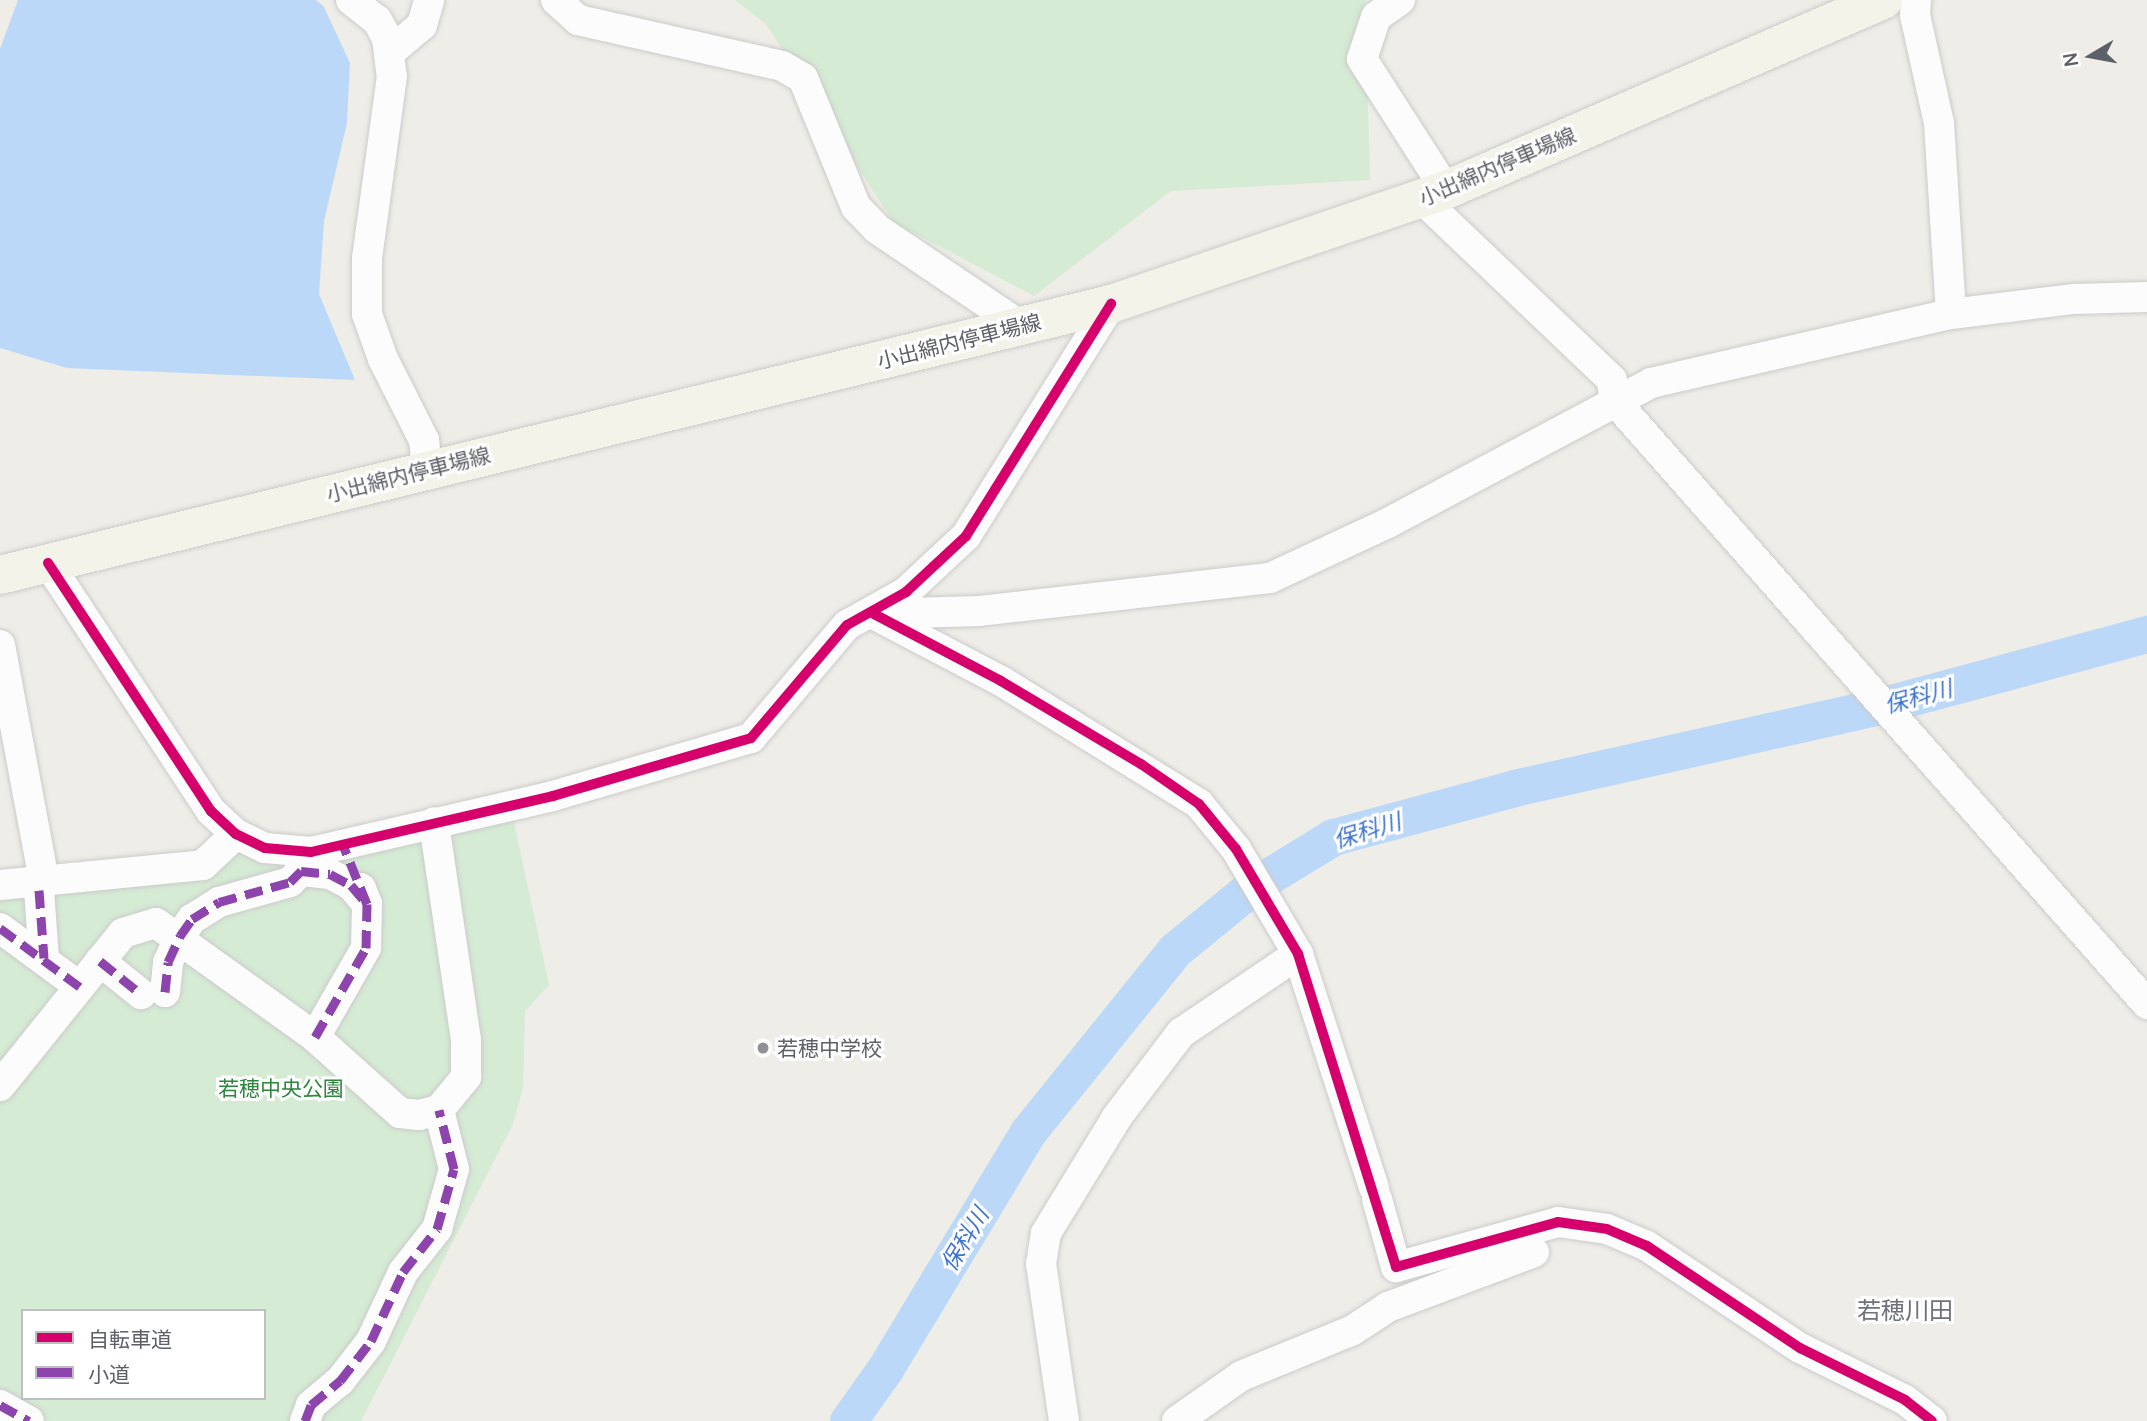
<!DOCTYPE html>
<meta charset="utf-8">
<style>
body{margin:0}
#map{position:relative;width:2147px;height:1421px;overflow:hidden;background:#eeede8;font-family:Manrope,"Noto Sans JP",sans-serif}
div>[style]{position:absolute}
.green>*{inset:0;background:#d5ebd4}
.water>*{inset:0;background:#bcd8f8}
.river>*{height:37px;margin:-18.5px;padding:0 18.5px;transform-origin:18.5px;border-radius:18.5px;background:#bcd8f8}
.roads{filter:drop-shadow(0 0 2px #cbcbca) drop-shadow(0 0 2px #cbcbca)}
.minor>*{height:30px;margin:-15px;padding:0 15px;transform-origin:15px;border-radius:15px;background:#fcfcfc}
.major>*{height:38px;margin:-19px;padding:0 19px;transform-origin:19px;border-radius:19px;background:#f3f3e9}
.quiet>*{height:9px;margin-top:-4.5px;transform-origin:0;background:repeating-linear-gradient(90deg,#8e44ad 0 18px,transparent 0 27px)}
.cycleway>*{height:10px;margin:-5px;padding:0 5px;transform-origin:5px;border-radius:5px;background:#d6006c}
.dots>*{width:19px;height:19px;translate:-50% -50%;box-sizing:border-box;border:4px solid #fff;border-radius:50%}
span{translate:-50% -50%;white-space:nowrap;text-align:center;line-height:1.15;-webkit-text-stroke:6px #fff;paint-order:stroke}
.street-label{font-size:21px;color:#5d6067}
.poi-label{font-size:21px;color:#5d6067}
.left{translate:0 -50%;text-align:left}
.park-label{font-size:21px;color:#2d863b}
.water-label{font-size:23px;color:#3d74cf;font-style:italic}
.quarter-label{font-size:24px;color:#6e7279}
.legend{position:absolute;left:21px;top:1309px;width:245px;height:91px;box-sizing:border-box;background:#fff;border:2px solid #bebfc2;margin:0;padding:9px 12px;list-style:none;font-size:21px;color:#5d6067}
.legend li{display:flex;align-items:center;gap:14px;height:35px}
.legend b{width:35px;border:2px solid #bebfc2}
.north{position:absolute;left:2056px;top:21px;width:70px;height:70px;-webkit-text-stroke:5px #fff;paint-order:stroke;rotate:260deg;font-size:19px;font-weight:700;line-height:28px;text-align:center;color:#5d6067}
.north::after{content:'';display:block;margin:auto;width:24px;height:32px;background:#5d6067;clip-path:polygon(50% 0,100% 100%,50% 72%,0 100%)}
</style>
<div id="map">
<div class="green">
<i style="clip-path:polygon(735px 0,1365px 0,1370px 180px,1171px 191px,1034px 296px,893px 222px,766px 24px)"></i>
<i style="clip-path:polygon(evenodd,513px 818px,549px 985px,525px 1011px,523px 1088px,513px 1124px,361px 1421px,0 1421px,0 899px,217px 873px,236px 848px,513px 818px,23px 1311px,264px 1311px,264px 1398px,23px 1398px,23px 1311px)"></i>
</div>
<div class="water">
<i style="clip-path:polygon(18px 0,316px 0,324px 7px,350px 63px,347px 123px,324px 221px,319px 294px,355px 380px,67px 368px,0 348px,0 49px)"></i>
</div>
<div class="river">
<i style="left:848px;top:1421px;width:64px;rotate:-54.6deg"></i>
<i style="left:885px;top:1369px;width:277px;rotate:-58.9deg"></i>
<i style="left:1028px;top:1132px;width:234px;rotate:-51.1deg"></i>
<i style="left:1175px;top:950px;width:101px;rotate:-39.4deg"></i>
<i style="left:1253px;top:886px;width:94px;rotate:-31.5deg"></i>
<i style="left:1333px;top:837px;width:188px;rotate:-15.1deg"></i>
<i style="left:1514px;top:788px;width:371px;rotate:-12.6deg"></i>
<i style="left:1876px;top:707px;width:281px;rotate:-15.1deg"></i>
</div>
<div class="roads">
<div class="minor">
<i style="left:351px;top:0;width:33px;rotate:38deg"></i>
<i style="left:377px;top:20px;width:21px;rotate:61deg"></i>
<i style="left:387px;top:38px;width:38px;rotate:83deg"></i>
<i style="left:392px;top:76px;width:184px;rotate:97.8deg"></i>
<i style="left:367px;top:258px;width:56px;rotate:90deg"></i>
<i style="left:367px;top:314px;width:48px;rotate:70.4deg"></i>
<i style="left:383px;top:359px;width:91px;rotate:63.2deg"></i>
<i style="left:424px;top:440px;width:29px;rotate:84deg"></i>
<i style="left:556px;top:0;width:30px;rotate:42deg"></i>
<i style="left:578px;top:20px;width:209px;rotate:12.7deg"></i>
<i style="left:782px;top:66px;width:24px;rotate:30deg"></i>
<i style="left:803px;top:78px;width:139px;rotate:67.7deg"></i>
<i style="left:856px;top:207px;width:30px;rotate:46deg"></i>
<i style="left:877px;top:229px;width:174px;rotate:34deg"></i>
<i style="left:1400px;top:0;width:29px;rotate:145deg"></i>
<i style="left:1376px;top:17px;width:44px;rotate:108.4deg"></i>
<i style="left:1362px;top:59px;width:156px;rotate:57.3deg"></i>
<i style="left:1916px;top:0;width:15px;rotate:94deg"></i>
<i style="left:1915px;top:15px;width:111px;rotate:77.5deg"></i>
<i style="left:1939px;top:123px;width:191px;rotate:86.4deg"></i>
<i style="left:389px;top:53px;width:43px;rotate:-40.3deg"></i>
<i style="left:422px;top:25px;width:26px;rotate:-74deg"></i>
<i style="left:1422px;top:199px;width:262px;rotate:43.6deg"></i>
<i style="left:1612px;top:380px;width:20px;rotate:84deg"></i>
<i style="left:1614px;top:400px;width:806px;rotate:48.57deg"></i>
<i style="left:48px;top:563px;width:297px;rotate:56.7deg"></i>
<i style="left:211px;top:811px;width:34px;rotate:43deg"></i>
<i style="left:236px;top:834px;width:32px;rotate:26deg"></i>
<i style="left:265px;top:848px;width:46px;rotate:5deg"></i>
<i style="left:311px;top:852px;width:248px;rotate:-13deg"></i>
<i style="left:553px;top:796px;width:206px;rotate:-16.3deg"></i>
<i style="left:751px;top:738px;width:148px;rotate:-49.7deg"></i>
<i style="left:847px;top:625px;width:68px;rotate:-29.2deg"></i>
<i style="left:906px;top:592px;width:82px;rotate:-43deg"></i>
<i style="left:966px;top:536px;width:274px;rotate:-58deg"></i>
<i style="left:874px;top:614px;width:106px;rotate:-1.6deg"></i>
<i style="left:980px;top:611px;width:292px;rotate:-6.5deg"></i>
<i style="left:1270px;top:578px;width:130px;rotate:-25deg"></i>
<i style="left:1388px;top:523px;width:298px;rotate:-28deg"></i>
<i style="left:1651px;top:383px;width:308px;rotate:-13deg"></i>
<i style="left:1951px;top:314px;width:124px;rotate:-7deg"></i>
<i style="left:2074px;top:299px;width:73px;rotate:-1.6deg"></i>
<i style="left:877px;top:616px;width:140px;rotate:27.7deg"></i>
<i style="left:1001px;top:681px;width:233px;rotate:31.8deg"></i>
<i style="left:1199px;top:804px;width:58px;rotate:50.6deg"></i>
<i style="left:1236px;top:849px;width:122px;rotate:59.4deg"></i>
<i style="left:1298px;top:954px;width:246px;rotate:72deg"></i>
<i style="left:0;top:645px;width:240px;rotate:79.4deg"></i>
<i style="left:0;top:885px;width:204px;rotate:-5.6deg"></i>
<i style="left:203px;top:865px;width:45px;rotate:-43.2deg"></i>
<i style="left:39px;top:890px;width:68px;rotate:85.8deg"></i>
<i style="left:0;top:928px;width:99px;rotate:36.4deg"></i>
<i style="left:100px;top:961px;width:53px;rotate:38.8deg"></i>
<i style="left:165px;top:992px;width:30px;rotate:-84deg"></i>
<i style="left:168px;top:962px;width:29px;rotate:-65deg"></i>
<i style="left:180px;top:936px;width:21px;rotate:-55deg"></i>
<i style="left:192px;top:919px;width:32px;rotate:-32deg"></i>
<i style="left:219px;top:902px;width:74px;rotate:-15.7deg"></i>
<i style="left:290px;top:882px;width:16px;rotate:-45deg"></i>
<i style="left:301px;top:871px;width:29px;rotate:6deg"></i>
<i style="left:330px;top:874px;width:24px;rotate:28deg"></i>
<i style="left:351px;top:885px;width:25px;rotate:50deg"></i>
<i style="left:315px;top:1037px;width:103px;rotate:-60.2deg"></i>
<i style="left:366px;top:948px;width:44px;rotate:-88.7deg"></i>
<i style="left:367px;top:904px;width:17px;rotate:-111deg"></i>
<i style="left:0;top:1086px;width:196px;rotate:-51.2deg"></i>
<i style="left:123px;top:933px;width:34px;rotate:-17deg"></i>
<i style="left:156px;top:923px;width:196px;rotate:35.6deg"></i>
<i style="left:315px;top:1037px;width:114px;rotate:41.8deg"></i>
<i style="left:400px;top:1113px;width:19px;rotate:6deg"></i>
<i style="left:419px;top:1115px;width:21px;rotate:-14deg"></i>
<i style="left:439px;top:1110px;width:43px;rotate:-50.7deg"></i>
<i style="left:466px;top:1077px;width:37px;rotate:-90deg"></i>
<i style="left:466px;top:1040px;width:220px;rotate:-98.4deg"></i>
<i style="left:1377px;top:1199px;width:71px;rotate:74.4deg"></i>
<i style="left:1396px;top:1267px;width:168px;rotate:-15.5deg"></i>
<i style="left:1558px;top:1222px;width:49px;rotate:8.1deg"></i>
<i style="left:1607px;top:1229px;width:43px;rotate:23deg"></i>
<i style="left:1647px;top:1246px;width:184px;rotate:33.7deg"></i>
<i style="left:1800px;top:1348px;width:117px;rotate:26.3deg"></i>
<i style="left:1905px;top:1400px;width:34px;rotate:38deg"></i>
<i style="left:0;top:1405px;width:33px;rotate:29deg"></i>
<i style="left:305px;top:1421px;width:17px;rotate:-69deg"></i>
<i style="left:311px;top:1405px;width:38px;rotate:-40deg"></i>
<i style="left:340px;top:1381px;width:51px;rotate:-52.2deg"></i>
<i style="left:371px;top:1341px;width:76px;rotate:-65.1deg"></i>
<i style="left:403px;top:1272px;width:55px;rotate:-51.7deg"></i>
<i style="left:437px;top:1229px;width:62px;rotate:-74.2deg"></i>
<i style="left:454px;top:1169px;width:61px;rotate:-104.3deg"></i>
<i style="left:1064px;top:1421px;width:159px;rotate:-98.3deg"></i>
<i style="left:1041px;top:1264px;width:31px;rotate:-81deg"></i>
<i style="left:1046px;top:1233px;width:136px;rotate:-58.5deg"></i>
<i style="left:1117px;top:1117px;width:106px;rotate:-52.7deg"></i>
<i style="left:1181px;top:1033px;width:141px;rotate:-34deg"></i>
<i style="left:1177px;top:1421px;width:78px;rotate:-35.1deg"></i>
<i style="left:1241px;top:1376px;width:121px;rotate:-22.3deg"></i>
<i style="left:1353px;top:1330px;width:42px;rotate:-33.3deg"></i>
<i style="left:1388px;top:1307px;width:156px;rotate:-20.6deg"></i>
</div>
<div class="major">
<i style="left:0;top:575px;width:1144px;rotate:-13.71deg"></i>
<i style="left:1111px;top:304px;width:354px;rotate:-18.8deg"></i>
<i style="left:1446px;top:190px;width:477px;rotate:-23.5deg"></i>
</div>
</div>
<div class="quiet">
<i style="left:39px;top:890px;width:68px;rotate:85.8deg"></i>
<i style="left:0;top:928px;width:99px;rotate:36.4deg"></i>
<i style="left:100px;top:961px;width:53px;rotate:38.8deg"></i>
<i style="left:165px;top:992px;width:30px;rotate:-84deg"></i>
<i style="left:168px;top:962px;width:29px;rotate:-65deg"></i>
<i style="left:180px;top:936px;width:21px;rotate:-55deg"></i>
<i style="left:192px;top:919px;width:32px;rotate:-32deg"></i>
<i style="left:219px;top:902px;width:74px;rotate:-15.7deg"></i>
<i style="left:290px;top:882px;width:16px;rotate:-45deg"></i>
<i style="left:301px;top:871px;width:29px;rotate:6deg"></i>
<i style="left:330px;top:874px;width:24px;rotate:28deg"></i>
<i style="left:351px;top:885px;width:25px;rotate:50deg"></i>
<i style="left:315px;top:1037px;width:103px;rotate:-60.2deg"></i>
<i style="left:366px;top:948px;width:44px;rotate:-88.7deg"></i>
<i style="left:367px;top:904px;width:64px;rotate:-112.1deg"></i>
<i style="left:0;top:1405px;width:33px;rotate:29deg"></i>
<i style="left:305px;top:1421px;width:17px;rotate:-69deg"></i>
<i style="left:311px;top:1405px;width:38px;rotate:-40deg"></i>
<i style="left:340px;top:1381px;width:51px;rotate:-52.2deg"></i>
<i style="left:371px;top:1341px;width:76px;rotate:-65.1deg"></i>
<i style="left:403px;top:1272px;width:55px;rotate:-51.7deg"></i>
<i style="left:437px;top:1229px;width:62px;rotate:-74.2deg"></i>
<i style="left:454px;top:1169px;width:61px;rotate:-104.3deg"></i>
</div>
<div class="cycleway">
<i style="left:48px;top:563px;width:297px;rotate:56.7deg"></i>
<i style="left:211px;top:811px;width:34px;rotate:43deg"></i>
<i style="left:236px;top:834px;width:32px;rotate:26deg"></i>
<i style="left:265px;top:848px;width:46px;rotate:5deg"></i>
<i style="left:311px;top:852px;width:248px;rotate:-13deg"></i>
<i style="left:553px;top:796px;width:206px;rotate:-16.3deg"></i>
<i style="left:751px;top:738px;width:148px;rotate:-49.7deg"></i>
<i style="left:847px;top:625px;width:68px;rotate:-29.2deg"></i>
<i style="left:906px;top:592px;width:82px;rotate:-43deg"></i>
<i style="left:966px;top:536px;width:274px;rotate:-58deg"></i>
<i style="left:874px;top:614px;width:144px;rotate:27.8deg"></i>
<i style="left:1001px;top:681px;width:163px;rotate:30.7deg"></i>
<i style="left:1141px;top:764px;width:70px;rotate:34.6deg"></i>
<i style="left:1199px;top:804px;width:58px;rotate:50.6deg"></i>
<i style="left:1236px;top:849px;width:122px;rotate:59.4deg"></i>
<i style="left:1298px;top:954px;width:328px;rotate:72.6deg"></i>
<i style="left:1396px;top:1267px;width:168px;rotate:-15.5deg"></i>
<i style="left:1558px;top:1222px;width:49px;rotate:8.1deg"></i>
<i style="left:1607px;top:1229px;width:43px;rotate:23deg"></i>
<i style="left:1647px;top:1246px;width:184px;rotate:33.7deg"></i>
<i style="left:1800px;top:1348px;width:117px;rotate:26.3deg"></i>
<i style="left:1905px;top:1400px;width:34px;rotate:38deg"></i>
</div>
<div class="dots">
<i style="left:763px;top:1048px;background:#909194"></i>
</div>
<div class="street-label">
<span style="left:1497px;top:166px;rotate:-23deg">小出綿内停車場線</span>
<span style="left:959px;top:341px;rotate:-14deg">小出綿内停車場線</span>
<span style="left:408px;top:474px;rotate:-14deg">小出綿内停車場線</span>
</div>
<div class="poi-label">
<span class="left" style="left:777px;top:1048px">若穂中学校</span>
</div>
<div class="park-label">
<span style="left:281px;top:1088px">若穂中央公園</span>
</div>
<div class="water-label">
<span style="left:1918px;top:696px;rotate:-15deg">保科川</span>
<span style="left:1367px;top:830px;rotate:-17deg">保科川</span>
<span style="left:964px;top:1239px;rotate:-59deg">保科川</span>
</div>
<div class="quarter-label">
<span style="left:1905px;top:1310px">若穂川田</span>
</div>
<ul class="legend">
<li><b style="height:9px;background:#d6006c"></b>自転車道</li>
<li><b style="height:9px;background:#8e44ad"></b>小道</li>
</ul>
<div class="north">N</div>
</div>
